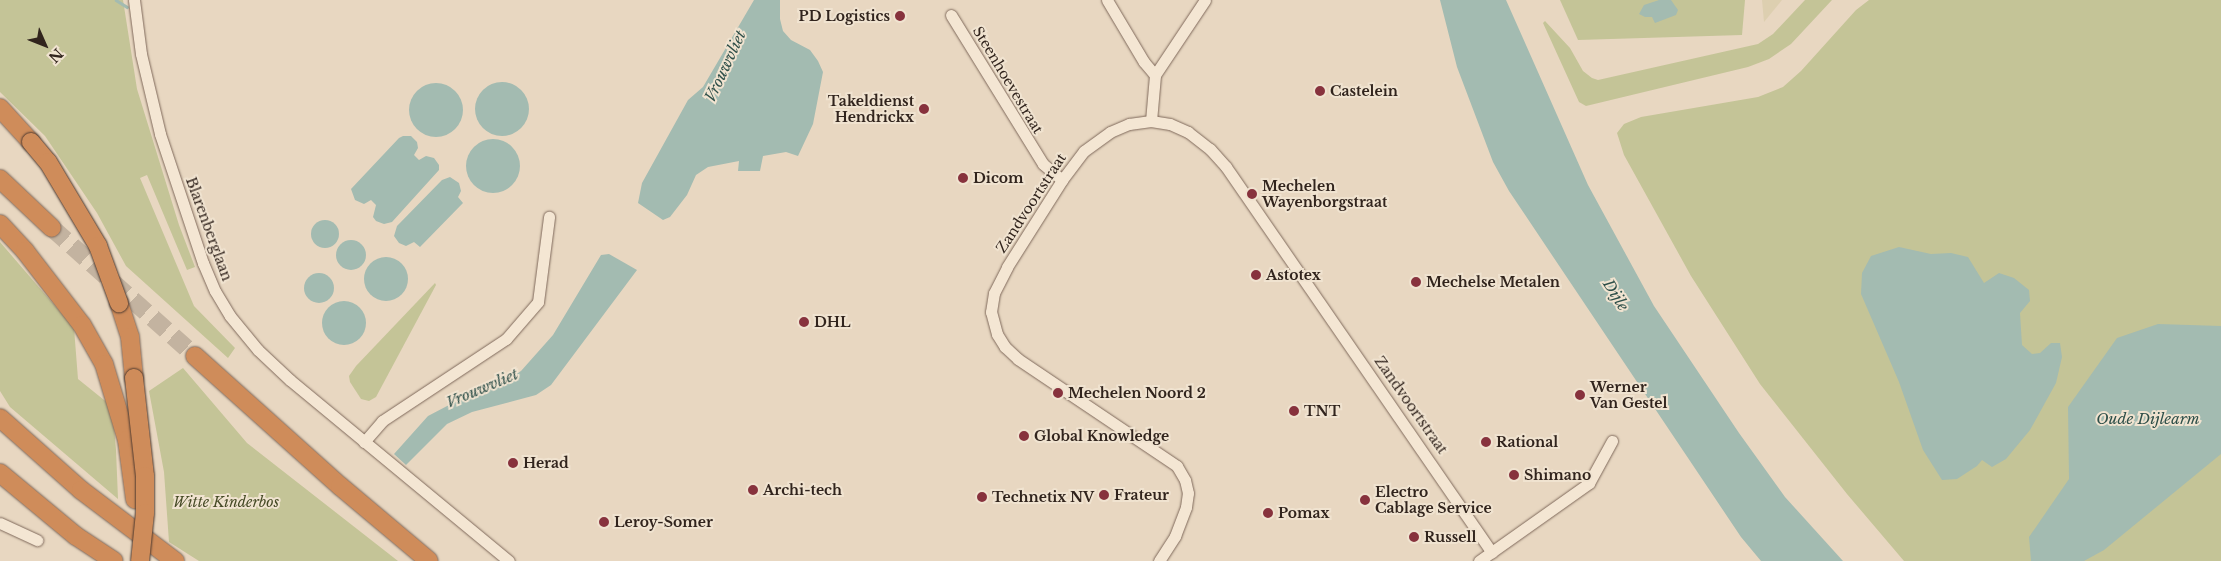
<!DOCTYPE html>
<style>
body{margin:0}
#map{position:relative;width:2221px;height:561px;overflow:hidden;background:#e8d7c1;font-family:"Libre Baskerville",serif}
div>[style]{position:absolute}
.farmland>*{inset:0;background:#ddcfb0}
.green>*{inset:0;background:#c4c497}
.water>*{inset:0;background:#a3bbb1}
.round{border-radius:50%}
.stream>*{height:2.5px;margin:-1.25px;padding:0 1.25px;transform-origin:1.25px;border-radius:1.25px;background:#a3bbb1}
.highway-tunnel>*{height:18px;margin-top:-9px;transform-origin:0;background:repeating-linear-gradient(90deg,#c3b3a0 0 18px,transparent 0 27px)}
.roads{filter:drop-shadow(0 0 1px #7f695b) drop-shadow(0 0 1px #7f695b)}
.minor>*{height:11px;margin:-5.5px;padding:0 5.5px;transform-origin:5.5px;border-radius:5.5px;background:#f4e6d3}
.highway>*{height:18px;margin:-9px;padding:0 9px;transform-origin:9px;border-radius:9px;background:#cf8c5a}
.bridges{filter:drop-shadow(0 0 1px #4d392f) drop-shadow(0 0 1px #4d392f)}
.highway-bridge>*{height:18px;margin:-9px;padding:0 9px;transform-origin:9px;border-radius:9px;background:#cf8c5a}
.dots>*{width:14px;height:14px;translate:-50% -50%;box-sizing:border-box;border:2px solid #f0e3d0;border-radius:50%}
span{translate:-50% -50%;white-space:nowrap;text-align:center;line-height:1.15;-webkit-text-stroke:4px #f0e3d0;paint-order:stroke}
.poi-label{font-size:14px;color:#31241d;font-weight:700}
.right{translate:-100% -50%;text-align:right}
.left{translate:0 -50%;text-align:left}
.street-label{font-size:14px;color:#31241d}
.park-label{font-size:14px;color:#464b26;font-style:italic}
.water-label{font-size:15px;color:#2e4f49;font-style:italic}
.north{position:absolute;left:20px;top:20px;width:50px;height:50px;-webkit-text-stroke:4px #f0e3d0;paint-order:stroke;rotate:134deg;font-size:14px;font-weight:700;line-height:20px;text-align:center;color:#31241d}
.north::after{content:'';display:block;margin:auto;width:18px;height:22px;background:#31241d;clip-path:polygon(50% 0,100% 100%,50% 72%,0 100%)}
</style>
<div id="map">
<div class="farmland">
<i style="clip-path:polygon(1762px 0,1782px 0,1764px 22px)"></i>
</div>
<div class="green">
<i style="clip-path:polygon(0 0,123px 0,137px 89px,179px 225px,195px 267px,187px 270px,147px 175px,140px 178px,194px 306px,235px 348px,228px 358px,126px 266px,97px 213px,45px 136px,0 92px)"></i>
<i style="clip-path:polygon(1560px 0,1745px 0,1742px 35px,1578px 40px)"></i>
<i style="clip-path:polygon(1805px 0,1832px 0,1791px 44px,1769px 59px,1748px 67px,1586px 106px,1579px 102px,1543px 23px,1545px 21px,1570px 48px,1583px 71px,1592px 78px,1598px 80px,1758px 44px,1773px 34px)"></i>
<i style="clip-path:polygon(1869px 0,2221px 0,2221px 561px,1904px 561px,1847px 494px,1760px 384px,1691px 276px,1624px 155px,1617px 133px,1624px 124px,1641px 117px,1758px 97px,1783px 87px,1801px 71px,1856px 10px)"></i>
<i style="clip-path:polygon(0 242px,74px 328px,78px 379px,109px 404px,113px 416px,116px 450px,118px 499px,10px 407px,0 391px)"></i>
<i style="clip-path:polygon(435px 283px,436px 285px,376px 397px,369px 401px,361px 399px,350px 382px,349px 376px,356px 366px)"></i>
<i style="clip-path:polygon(183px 368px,247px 443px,398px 561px,199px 561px,169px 542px,164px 472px,149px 391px)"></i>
</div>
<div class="water">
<i style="clip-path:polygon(754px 0,780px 0,780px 19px,783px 31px,791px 40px,810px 50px,818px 61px,823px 72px,813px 124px,798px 156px,786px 152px,763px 156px,760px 171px,738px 171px,739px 161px,708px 167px,696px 175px,687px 195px,670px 217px,663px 220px,638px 203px,642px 183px,688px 100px,703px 87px)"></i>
<i style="clip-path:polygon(1440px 0,1506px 0,1588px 185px,1654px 306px,1739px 433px,1785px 497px,1843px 561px,1761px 561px,1741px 537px,1509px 191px,1493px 162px,1457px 67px)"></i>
<i style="clip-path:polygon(1659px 0,1671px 0,1678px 10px,1676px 15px,1655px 23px,1652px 17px,1645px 17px,1639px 14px,1644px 5px)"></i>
<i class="round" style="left:475px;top:82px;width:54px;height:54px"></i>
<i class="round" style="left:409px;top:83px;width:54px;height:54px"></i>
<i style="clip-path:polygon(403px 136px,411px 136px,417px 142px,418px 148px,414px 155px,419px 160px,426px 156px,434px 158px,439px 165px,439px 170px,392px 222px,384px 224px,376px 221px,373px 217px,376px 205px,371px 200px,364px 204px,355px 200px,351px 189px,399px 138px)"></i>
<i class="round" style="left:466px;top:139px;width:54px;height:54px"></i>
<i style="clip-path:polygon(450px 177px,459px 183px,461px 191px,458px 197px,463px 203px,420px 247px,414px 242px,406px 246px,399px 243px,394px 236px,397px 226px,442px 180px)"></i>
<i class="round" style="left:311px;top:220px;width:28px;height:28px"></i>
<i class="round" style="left:336px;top:240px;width:30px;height:30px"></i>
<i style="clip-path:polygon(1899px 247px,1931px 254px,1951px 253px,1968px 257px,1984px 283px,1999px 273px,2014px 278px,2029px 290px,2030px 301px,2020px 313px,2022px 345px,2032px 354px,2040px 353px,2051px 343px,2060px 343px,2062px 357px,2056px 383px,2030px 430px,2006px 459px,1992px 467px,1982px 460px,1977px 466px,1957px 479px,1942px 480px,1923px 450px,1899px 382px,1861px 294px,1862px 273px,1871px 256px)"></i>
<i style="clip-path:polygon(609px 254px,637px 270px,551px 385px,536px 395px,472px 412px,447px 424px,406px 465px,394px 454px,428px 416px,449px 405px,498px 385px,521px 371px,553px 335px,601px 255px)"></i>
<i class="round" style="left:364px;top:257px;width:44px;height:44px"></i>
<i class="round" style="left:304px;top:273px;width:30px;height:30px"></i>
<i class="round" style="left:322px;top:301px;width:44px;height:44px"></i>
<i style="clip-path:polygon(2158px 324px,2221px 326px,2221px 454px,2104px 550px,2084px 561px,2031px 561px,2029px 537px,2069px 479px,2068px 407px,2117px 338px)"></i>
</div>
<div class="stream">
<i style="left:116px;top:0;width:13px;rotate:32deg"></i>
</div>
<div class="highway-tunnel">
<i style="left:52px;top:228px;width:192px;rotate:41.8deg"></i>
</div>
<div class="roads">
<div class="minor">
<i style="left:134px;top:0;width:54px;rotate:82.6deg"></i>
<i style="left:141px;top:54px;width:82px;rotate:76.6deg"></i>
<i style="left:160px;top:134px;width:136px;rotate:71.6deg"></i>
<i style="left:203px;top:263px;width:30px;rotate:67deg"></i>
<i style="left:215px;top:291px;width:29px;rotate:59deg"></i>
<i style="left:230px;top:316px;width:44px;rotate:50.5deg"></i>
<i style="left:258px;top:350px;width:44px;rotate:43.2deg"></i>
<i style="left:290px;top:380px;width:284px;rotate:39.6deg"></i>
<i style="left:1107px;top:0;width:72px;rotate:59.2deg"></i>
<i style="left:1144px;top:62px;width:17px;rotate:50deg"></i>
<i style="left:951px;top:15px;width:175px;rotate:58.3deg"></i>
<i style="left:1043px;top:164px;width:25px;rotate:40deg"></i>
<i style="left:1151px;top:121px;width:46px;rotate:-85deg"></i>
<i style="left:1155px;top:75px;width:90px;rotate:-56.3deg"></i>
<i style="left:364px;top:442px;width:28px;rotate:-49deg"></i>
<i style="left:382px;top:421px;width:149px;rotate:-33.5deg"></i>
<i style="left:506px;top:339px;width:49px;rotate:-49.1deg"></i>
<i style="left:538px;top:302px;width:86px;rotate:-82.6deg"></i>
<i style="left:0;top:523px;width:41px;rotate:24.7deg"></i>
<i style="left:1159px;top:561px;width:30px;rotate:-57deg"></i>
<i style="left:1175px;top:536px;width:31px;rotate:-69deg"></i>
<i style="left:1186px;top:507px;width:14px;rotate:-82deg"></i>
<i style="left:1188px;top:493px;width:13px;rotate:-103deg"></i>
<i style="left:1185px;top:480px;width:16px;rotate:-120deg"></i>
<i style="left:1177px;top:466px;width:192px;rotate:-146.1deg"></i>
<i style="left:1018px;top:359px;width:18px;rotate:-137deg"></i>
<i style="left:1005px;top:347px;width:15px;rotate:-122deg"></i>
<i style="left:997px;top:334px;width:23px;rotate:-105deg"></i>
<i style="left:991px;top:312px;width:19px;rotate:-81deg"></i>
<i style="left:994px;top:293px;width:29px;rotate:-63deg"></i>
<i style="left:1007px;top:267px;width:103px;rotate:-57.7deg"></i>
<i style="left:1062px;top:180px;width:36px;rotate:-53deg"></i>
<i style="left:1084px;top:151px;width:32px;rotate:-36deg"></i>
<i style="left:1110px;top:132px;width:21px;rotate:-23deg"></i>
<i style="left:1129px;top:124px;width:22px;rotate:-8deg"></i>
<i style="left:1151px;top:121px;width:19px;rotate:9deg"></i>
<i style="left:1170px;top:124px;width:20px;rotate:24deg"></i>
<i style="left:1188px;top:132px;width:28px;rotate:38deg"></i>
<i style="left:1210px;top:149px;width:24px;rotate:48deg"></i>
<i style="left:1226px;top:167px;width:468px;rotate:55.4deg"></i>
<i style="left:1479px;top:561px;width:135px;rotate:-35.3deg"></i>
<i style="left:1589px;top:483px;width:48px;rotate:-61.3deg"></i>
</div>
<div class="highway">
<i style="left:0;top:108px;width:46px;rotate:47.6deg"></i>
<i style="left:0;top:179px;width:71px;rotate:43.3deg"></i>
<i style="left:0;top:224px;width:37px;rotate:47deg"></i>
<i style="left:25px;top:251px;width:93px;rotate:52.4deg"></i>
<i style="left:82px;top:325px;width:45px;rotate:60.6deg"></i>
<i style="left:104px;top:364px;width:79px;rotate:73.2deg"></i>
<i style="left:127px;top:440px;width:60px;rotate:82.3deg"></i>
<i style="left:119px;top:303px;width:36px;rotate:72deg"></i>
<i style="left:130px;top:337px;width:41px;rotate:84.4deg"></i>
<i style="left:195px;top:356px;width:195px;rotate:41.9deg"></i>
<i style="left:340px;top:486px;width:116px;rotate:40.1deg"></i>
<i style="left:0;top:418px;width:108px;rotate:41.6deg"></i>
<i style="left:81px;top:490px;width:118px;rotate:37.1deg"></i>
<i style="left:0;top:473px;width:99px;rotate:39.7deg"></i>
<i style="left:76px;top:536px;width:45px;rotate:33.3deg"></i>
</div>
</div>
<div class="bridges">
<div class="highway-bridge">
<i style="left:31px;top:142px;width:26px;rotate:50deg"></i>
<i style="left:48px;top:162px;width:98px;rotate:59.2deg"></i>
<i style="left:98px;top:246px;width:61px;rotate:69.8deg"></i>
<i style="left:134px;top:378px;width:99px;rotate:83.6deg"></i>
<i style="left:145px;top:476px;width:37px;rotate:90deg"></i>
<i style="left:145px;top:513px;width:48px;rotate:95.9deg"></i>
</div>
</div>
<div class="dots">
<i style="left:900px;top:16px;background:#87323d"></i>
<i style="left:1320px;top:91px;background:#87323d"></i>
<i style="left:924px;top:109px;background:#87323d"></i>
<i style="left:963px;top:178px;background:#87323d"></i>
<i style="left:1252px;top:194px;background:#87323d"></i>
<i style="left:1256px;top:275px;background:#87323d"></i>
<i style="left:1416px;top:282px;background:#87323d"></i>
<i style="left:804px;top:322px;background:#87323d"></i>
<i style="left:1058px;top:393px;background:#87323d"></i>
<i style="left:1580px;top:395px;background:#87323d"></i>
<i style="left:1294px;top:411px;background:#87323d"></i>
<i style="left:1024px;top:436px;background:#87323d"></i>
<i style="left:1486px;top:442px;background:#87323d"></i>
<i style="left:513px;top:463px;background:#87323d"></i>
<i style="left:1514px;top:475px;background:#87323d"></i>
<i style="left:753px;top:490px;background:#87323d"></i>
<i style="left:1104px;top:495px;background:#87323d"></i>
<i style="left:982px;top:497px;background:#87323d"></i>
<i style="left:1365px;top:500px;background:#87323d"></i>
<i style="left:1268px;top:513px;background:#87323d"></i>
<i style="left:604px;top:522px;background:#87323d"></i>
<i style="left:1414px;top:537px;background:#87323d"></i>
</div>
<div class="poi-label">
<span class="right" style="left:890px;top:16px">PD Logistics</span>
<span class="left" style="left:1330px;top:91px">Castelein</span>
<span class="right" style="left:914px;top:109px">Takeldienst<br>Hendrickx</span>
<span class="left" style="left:973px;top:178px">Dicom</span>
<span class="left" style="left:1262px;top:194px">Mechelen<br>Wayenborgstraat</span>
<span class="left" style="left:1266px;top:275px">Astotex</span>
<span class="left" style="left:1426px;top:282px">Mechelse Metalen</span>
<span class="left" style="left:814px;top:322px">DHL</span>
<span class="left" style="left:1590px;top:395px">Werner<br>Van Gestel</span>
<span class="left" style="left:1068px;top:393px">Mechelen Noord 2</span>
<span class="left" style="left:1304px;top:411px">TNT</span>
<span class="left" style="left:1034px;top:436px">Global Knowledge</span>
<span class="left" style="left:1496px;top:442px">Rational</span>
<span class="left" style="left:523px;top:463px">Herad</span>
<span class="left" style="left:1524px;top:475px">Shimano</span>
<span class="left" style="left:763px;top:490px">Archi-tech</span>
<span class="left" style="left:1375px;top:500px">Electro<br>Cablage Service</span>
<span class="left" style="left:1114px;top:495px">Frateur</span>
<span class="left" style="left:992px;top:497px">Technetix NV</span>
<span class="left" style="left:1278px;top:513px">Pomax</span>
<span class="left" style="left:614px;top:522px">Leroy-Somer</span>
<span class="left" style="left:1424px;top:537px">Russell</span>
</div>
<div class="street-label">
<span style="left:1008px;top:80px;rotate:59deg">Steenhoevestraat</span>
<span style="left:1031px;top:203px;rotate:-57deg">Zandvoortstraat</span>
<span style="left:209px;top:229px;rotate:70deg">Blarenberglaan</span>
<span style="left:1411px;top:405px;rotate:55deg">Zandvoortstraat</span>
</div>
<div class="park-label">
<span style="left:226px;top:502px">Witte Kinderbos</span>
</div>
<div class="water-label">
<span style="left:725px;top:66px;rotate:-65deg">Vrouwvliet</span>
<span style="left:1616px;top:295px;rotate:58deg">Dijle</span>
<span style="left:482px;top:388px;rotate:-23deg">Vrouwvliet</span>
<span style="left:2148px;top:419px">Oude Dijlearm</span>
</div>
<div class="north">N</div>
</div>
